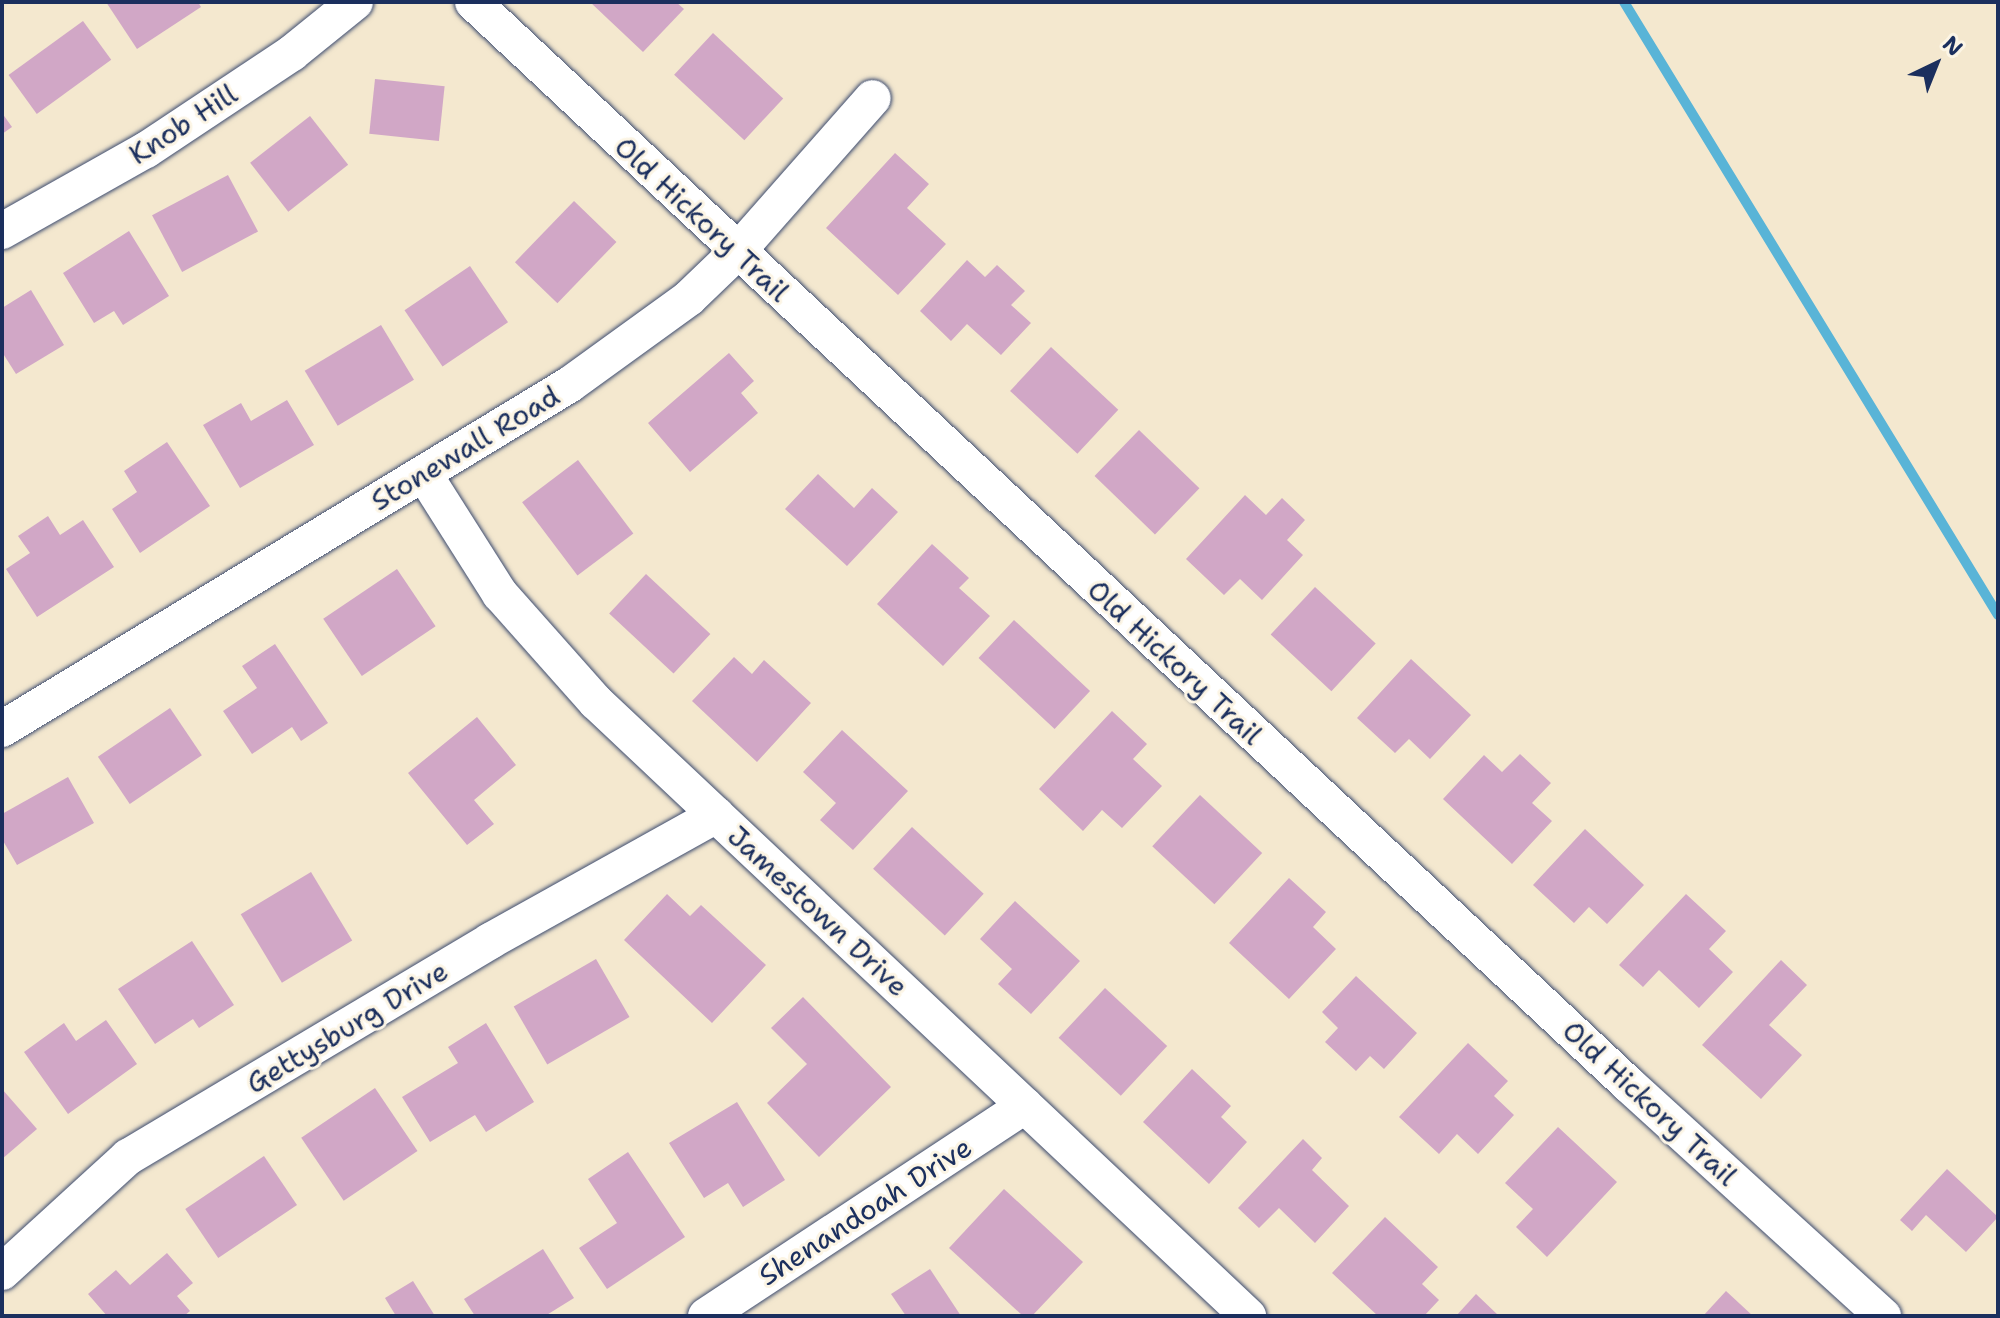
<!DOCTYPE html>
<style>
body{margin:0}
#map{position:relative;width:2000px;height:1318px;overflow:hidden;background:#f4e8cf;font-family:"Shantell Sans",sans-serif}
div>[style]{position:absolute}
.stream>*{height:10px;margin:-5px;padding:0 5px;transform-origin:5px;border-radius:5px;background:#59b4d7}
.building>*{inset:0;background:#d1a7c6;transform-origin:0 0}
.roads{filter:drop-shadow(0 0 2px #3c4b6f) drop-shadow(0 0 2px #3c4b6f)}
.street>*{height:36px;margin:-18px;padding:0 18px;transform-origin:18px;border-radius:18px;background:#fff}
span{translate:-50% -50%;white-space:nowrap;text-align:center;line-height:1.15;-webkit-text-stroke:6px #fcf5e5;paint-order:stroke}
.street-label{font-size:28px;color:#1b2f5e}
.frame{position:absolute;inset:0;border:4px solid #1b2f5e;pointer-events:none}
.north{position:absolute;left:1896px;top:24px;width:80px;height:80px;-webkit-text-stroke:6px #fcf5e5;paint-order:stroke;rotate:43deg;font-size:22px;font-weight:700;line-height:32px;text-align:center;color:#1b2f5e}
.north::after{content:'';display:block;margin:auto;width:28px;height:36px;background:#1b2f5e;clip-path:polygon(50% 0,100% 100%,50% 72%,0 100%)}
</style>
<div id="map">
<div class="stream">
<i style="left:1624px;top:2px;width:718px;rotate:58.61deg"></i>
</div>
<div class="building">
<i style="clip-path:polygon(106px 2px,198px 2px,201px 7px,137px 49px)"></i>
<i style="clip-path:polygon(590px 2px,676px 2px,684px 9px,643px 52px)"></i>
<i style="left:83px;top:21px;width:48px;height:92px;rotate:54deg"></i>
<i style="left:713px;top:33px;width:96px;height:57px;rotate:43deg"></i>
<i style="left:375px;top:79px;width:70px;height:55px;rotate:6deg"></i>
<i style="clip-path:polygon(2px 113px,12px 127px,2px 134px)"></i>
<i style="left:310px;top:116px;width:62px;height:76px;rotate:52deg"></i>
<i style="clip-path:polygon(895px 153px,929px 184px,907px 208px,946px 244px,898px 295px,826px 228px)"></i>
<i style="left:228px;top:175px;width:64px;height:86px;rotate:62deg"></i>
<i style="left:574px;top:201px;width:59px;height:85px;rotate:44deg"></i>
<i style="clip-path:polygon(129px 231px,169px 296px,123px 325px,114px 311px,94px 323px,63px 273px)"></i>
<i style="clip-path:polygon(967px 260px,985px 277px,997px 265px,1025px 291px,1011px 305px,1031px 323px,1001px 355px,967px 324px,951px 341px,920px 311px)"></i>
<i style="left:470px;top:266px;width:68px;height:79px;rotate:56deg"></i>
<i style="clip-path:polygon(31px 290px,64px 345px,16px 374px,2px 352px,2px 308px)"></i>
<i style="left:381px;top:325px;width:64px;height:89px;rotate:59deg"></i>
<i style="left:1051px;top:347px;width:92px;height:60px;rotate:43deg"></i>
<i style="clip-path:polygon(729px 353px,754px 381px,741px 393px,758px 413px,690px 472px,648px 423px)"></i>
<i style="clip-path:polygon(287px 400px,314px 445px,240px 488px,203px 425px,241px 403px,251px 421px)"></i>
<i style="left:1139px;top:430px;width:84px;height:64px;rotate:44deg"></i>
<i style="clip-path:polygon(167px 442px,210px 506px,140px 553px,112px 509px,137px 492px,124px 471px)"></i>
<i style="left:578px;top:460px;width:92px;height:70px;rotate:53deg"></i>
<i style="clip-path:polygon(818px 474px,854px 508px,872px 488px,898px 512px,847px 566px,785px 509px)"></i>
<i style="clip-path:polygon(1245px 495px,1266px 515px,1282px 498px,1305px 520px,1287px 540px,1303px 555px,1262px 600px,1240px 579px,1224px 595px,1186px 559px)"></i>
<i style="clip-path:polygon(48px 516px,60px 535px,83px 520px,114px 567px,37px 617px,6px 569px,30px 553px,18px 536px)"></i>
<i style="clip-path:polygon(932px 544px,969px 578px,959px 588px,990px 616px,943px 666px,877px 604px)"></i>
<i style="left:397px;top:569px;width:69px;height:89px;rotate:56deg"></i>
<i style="left:646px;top:574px;width:88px;height:54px;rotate:43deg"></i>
<i style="left:1315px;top:587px;width:83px;height:65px;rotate:43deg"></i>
<i style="left:1014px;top:620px;width:104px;height:52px;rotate:43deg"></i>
<i style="clip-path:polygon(275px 644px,328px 723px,301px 741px,292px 727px,252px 754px,223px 711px,257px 688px,242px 666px)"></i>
<i style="clip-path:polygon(734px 657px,752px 674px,764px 660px,811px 703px,757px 762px,692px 701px)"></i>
<i style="clip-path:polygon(1411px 659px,1471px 715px,1430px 759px,1409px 739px,1395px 753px,1357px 718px)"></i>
<i style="left:170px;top:708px;width:57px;height:87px;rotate:56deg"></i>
<i style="clip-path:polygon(1112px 711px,1147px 744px,1133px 759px,1162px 786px,1122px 828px,1102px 810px,1083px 831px,1039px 789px)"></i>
<i style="clip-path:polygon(477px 717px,516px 765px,474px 800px,494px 824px,467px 845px,408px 773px)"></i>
<i style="clip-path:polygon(842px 730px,908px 791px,853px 850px,820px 820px,836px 803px,803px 772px)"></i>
<i style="clip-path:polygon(1520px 754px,1551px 783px,1532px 803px,1552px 821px,1512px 864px,1443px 799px,1484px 755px,1502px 772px)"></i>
<i style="clip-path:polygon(68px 777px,94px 823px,17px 865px,2px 839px,2px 814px)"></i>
<i style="left:1200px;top:795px;width:85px;height:70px;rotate:43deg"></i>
<i style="left:912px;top:827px;width:98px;height:57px;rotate:43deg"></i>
<i style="clip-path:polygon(1585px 829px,1644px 885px,1607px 924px,1589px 907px,1574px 923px,1533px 885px)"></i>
<i style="left:311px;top:872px;width:80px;height:82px;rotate:59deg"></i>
<i style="clip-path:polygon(1289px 878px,1326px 912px,1313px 927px,1336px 949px,1289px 999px,1229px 943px)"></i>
<i style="clip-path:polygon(667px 894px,690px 916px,701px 905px,766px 965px,712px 1023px,624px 940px)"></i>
<i style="clip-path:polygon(1686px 894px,1726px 931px,1709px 949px,1733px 972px,1699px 1008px,1659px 970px,1643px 987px,1619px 965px)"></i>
<i style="clip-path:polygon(1015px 901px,1080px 961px,1031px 1014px,998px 984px,1012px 969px,980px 939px)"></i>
<i style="clip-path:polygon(192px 941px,234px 1005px,199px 1028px,193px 1019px,155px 1044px,118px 989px)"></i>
<i style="left:596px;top:959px;width:67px;height:95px;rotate:60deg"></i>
<i style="clip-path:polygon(1781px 960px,1807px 985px,1769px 1025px,1802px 1055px,1761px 1099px,1702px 1045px)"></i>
<i style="clip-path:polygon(1356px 976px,1417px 1033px,1384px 1069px,1370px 1056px,1356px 1071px,1325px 1042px,1338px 1028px,1322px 1012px)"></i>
<i style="left:1105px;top:988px;width:85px;height:68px;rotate:43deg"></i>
<i style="clip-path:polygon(803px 997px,891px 1087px,819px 1157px,767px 1103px,807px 1064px,771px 1028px)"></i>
<i style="clip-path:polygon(106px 1020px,137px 1064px,68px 1114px,24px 1052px,64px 1023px,76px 1041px)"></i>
<i style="clip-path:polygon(486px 1023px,534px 1102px,486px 1132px,475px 1115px,430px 1142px,402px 1097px,458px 1063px,448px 1047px)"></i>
<i style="clip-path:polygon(1468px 1043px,1508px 1081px,1494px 1096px,1514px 1115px,1478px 1154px,1457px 1134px,1439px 1154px,1399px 1117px)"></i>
<i style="clip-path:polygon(1192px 1069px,1231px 1106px,1221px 1117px,1247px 1142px,1209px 1184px,1143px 1122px)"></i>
<i style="left:375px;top:1088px;width:76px;height:89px;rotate:56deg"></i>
<i style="clip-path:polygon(2px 1089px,37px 1129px,2px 1159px)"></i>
<i style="clip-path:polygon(737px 1102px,785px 1180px,743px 1207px,728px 1183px,704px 1198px,669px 1143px)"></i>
<i style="clip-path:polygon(1558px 1127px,1617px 1182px,1547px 1257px,1516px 1227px,1533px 1209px,1505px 1183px)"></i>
<i style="clip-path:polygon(1303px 1139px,1322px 1158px,1312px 1170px,1349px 1206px,1315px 1243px,1279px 1208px,1259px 1228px,1238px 1208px)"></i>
<i style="clip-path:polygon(628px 1152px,685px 1237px,607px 1289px,579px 1248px,617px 1223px,588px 1179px)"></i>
<i style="left:264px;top:1156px;width:59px;height:95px;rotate:56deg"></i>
<i style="clip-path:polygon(1947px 1169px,1998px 1217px,1966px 1252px,1926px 1215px,1912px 1231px,1900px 1220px)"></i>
<i style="clip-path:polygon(1004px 1189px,1083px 1262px,1032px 1316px,1023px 1316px,949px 1248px)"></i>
<i style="clip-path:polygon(1385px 1217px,1438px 1267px,1422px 1284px,1439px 1300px,1424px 1316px,1378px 1316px,1332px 1273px)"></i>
<i style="clip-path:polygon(543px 1249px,574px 1298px,545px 1316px,475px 1316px,464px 1299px)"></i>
<i style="clip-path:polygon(167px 1253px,193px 1283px,177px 1296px,190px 1311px,184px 1316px,107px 1316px,88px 1294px,116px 1270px,130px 1285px)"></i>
<i style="clip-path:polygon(930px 1269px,961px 1316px,906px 1316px,891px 1294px)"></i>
<i style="clip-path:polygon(413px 1281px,435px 1316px,396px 1316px,385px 1298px)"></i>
<i style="clip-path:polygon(1726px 1291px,1753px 1316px,1703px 1316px)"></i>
<i style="clip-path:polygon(1476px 1294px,1499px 1316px,1456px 1316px)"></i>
</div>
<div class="roads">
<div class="street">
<i style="left:473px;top:2px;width:1583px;rotate:43.13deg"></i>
<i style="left:1628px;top:1084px;width:345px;rotate:42.3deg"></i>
<i style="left:2px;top:231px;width:165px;rotate:-29.4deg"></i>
<i style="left:146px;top:150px;width:175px;rotate:-33.6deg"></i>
<i style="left:292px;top:53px;width:81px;rotate:-39deg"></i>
<i style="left:424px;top:474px;width:142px;rotate:57.7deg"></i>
<i style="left:500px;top:594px;width:144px;rotate:48.4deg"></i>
<i style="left:596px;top:702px;width:896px;rotate:43.28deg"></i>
<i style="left:2px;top:729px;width:663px;rotate:-31.25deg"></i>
<i style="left:569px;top:385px;width:148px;rotate:-35.9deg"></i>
<i style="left:689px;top:298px;width:66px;rotate:-43.8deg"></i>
<i style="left:737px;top:252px;width:205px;rotate:-48.6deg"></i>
<i style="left:2px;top:1272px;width:171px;rotate:-42.4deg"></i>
<i style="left:128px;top:1157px;width:422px;rotate:-30.8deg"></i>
<i style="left:490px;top:941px;width:259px;rotate:-29.1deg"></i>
<i style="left:706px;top:1316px;width:382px;rotate:-33.4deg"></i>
</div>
</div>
<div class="street-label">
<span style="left:183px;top:124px;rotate:-33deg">Knob Hill</span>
<span style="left:702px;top:219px;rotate:43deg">Old Hickory Trail</span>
<span style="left:465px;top:448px;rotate:-31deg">Stonewall Road</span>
<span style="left:1175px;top:662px;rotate:43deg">Old Hickory Trail</span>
<span style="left:818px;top:911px;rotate:43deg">Jamestown Drive</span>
<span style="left:347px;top:1027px;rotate:-31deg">Gettysburg Drive</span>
<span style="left:1650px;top:1103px;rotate:43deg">Old Hickory Trail</span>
<span style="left:865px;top:1211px;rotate:-33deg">Shenandoah Drive</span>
</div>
<div class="frame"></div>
<div class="north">N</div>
</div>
